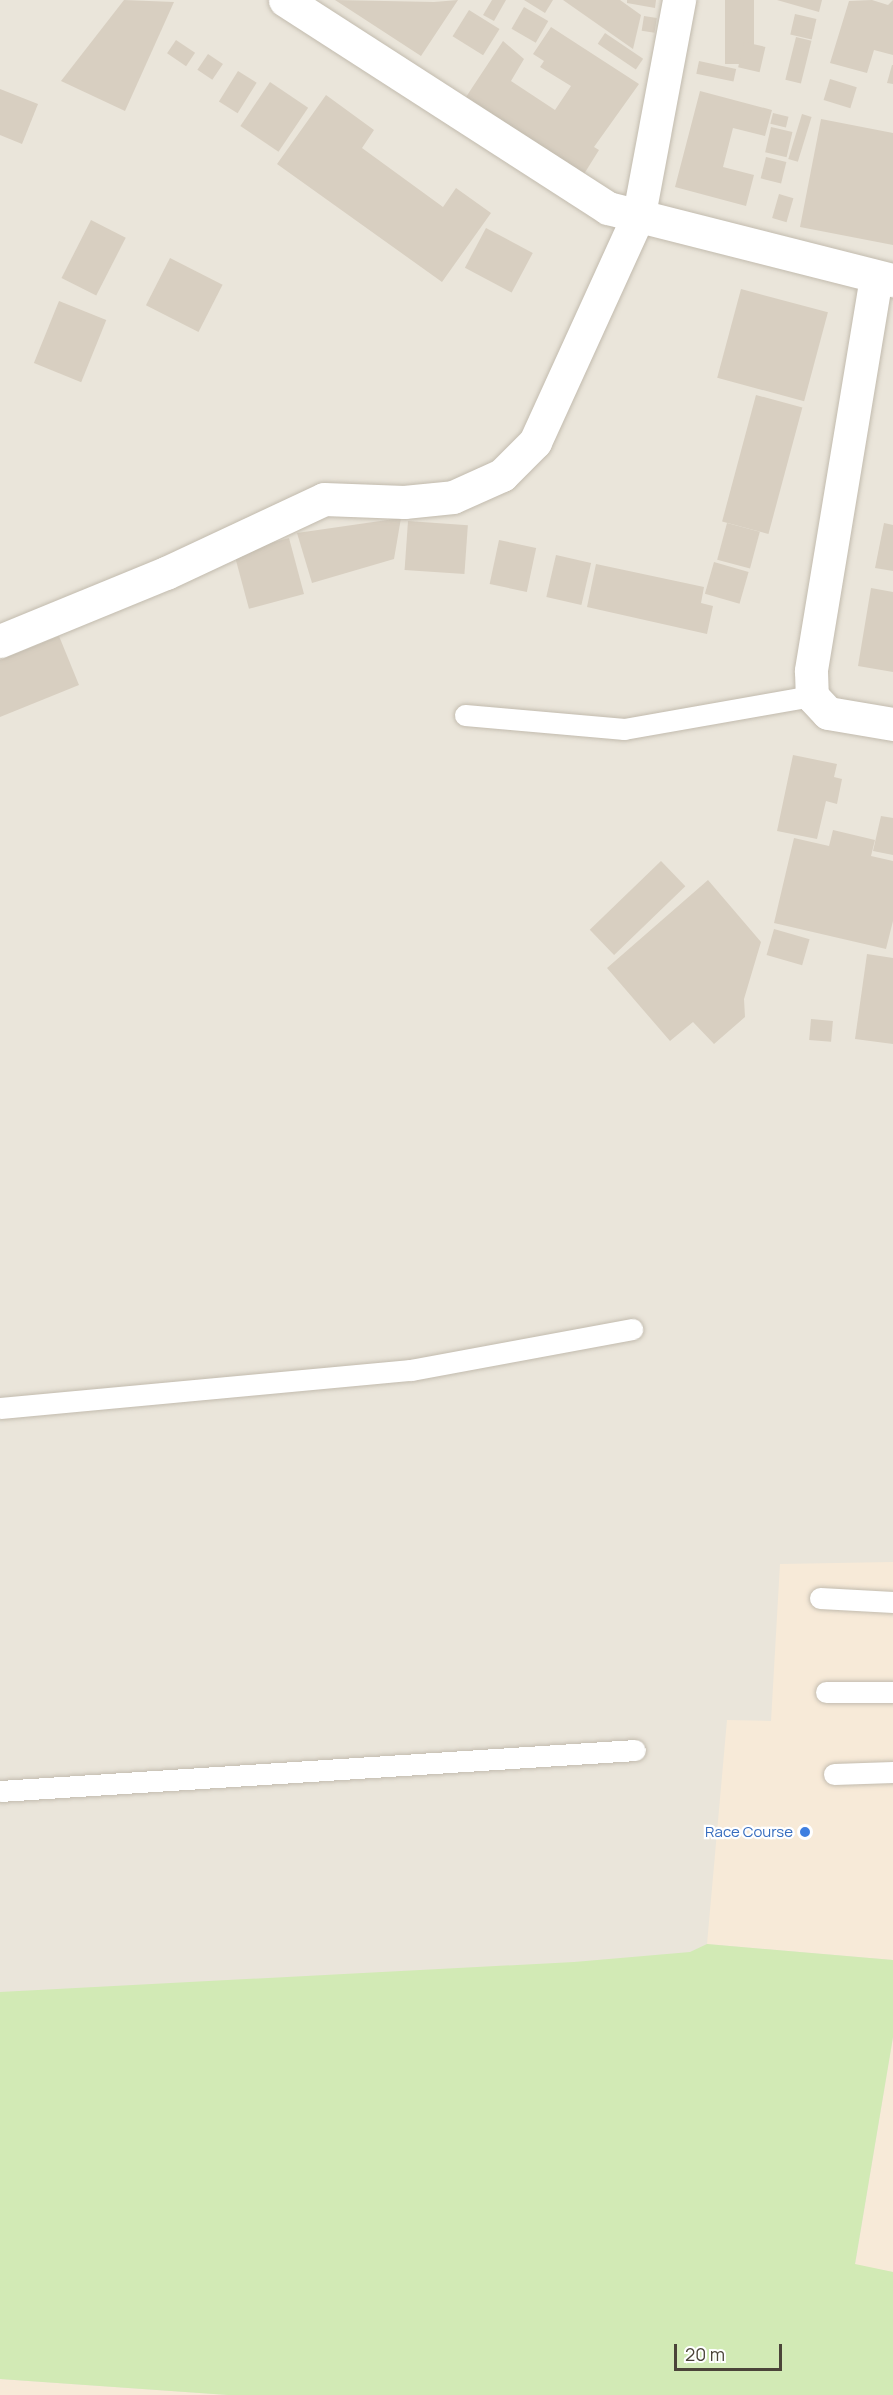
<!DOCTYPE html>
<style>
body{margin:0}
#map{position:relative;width:893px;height:2395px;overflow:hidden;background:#f6f3ec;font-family:Manrope,sans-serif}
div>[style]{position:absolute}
.residential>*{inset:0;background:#eae5da;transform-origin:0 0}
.commercial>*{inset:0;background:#f7ead8}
.green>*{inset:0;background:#d2eab5}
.building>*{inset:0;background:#d8cfc1;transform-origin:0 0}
.roads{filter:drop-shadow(0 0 2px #c2bbae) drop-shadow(0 0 2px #c2bbae)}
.service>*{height:21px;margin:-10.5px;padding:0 10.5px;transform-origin:10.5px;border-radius:10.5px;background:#fff}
.minor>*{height:33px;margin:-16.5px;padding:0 16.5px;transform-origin:16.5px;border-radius:16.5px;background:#fff}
.dots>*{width:16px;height:16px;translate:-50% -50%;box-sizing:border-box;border:3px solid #fff;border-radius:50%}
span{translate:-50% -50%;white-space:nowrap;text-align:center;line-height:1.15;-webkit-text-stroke:4.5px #fff;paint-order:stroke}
.shop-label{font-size:15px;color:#366cbe}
.right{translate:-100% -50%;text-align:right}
.scale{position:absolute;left:674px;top:2344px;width:108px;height:27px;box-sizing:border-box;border:3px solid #4b4439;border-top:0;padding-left:8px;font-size:18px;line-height:21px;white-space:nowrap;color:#4b4439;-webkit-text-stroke:4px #fff;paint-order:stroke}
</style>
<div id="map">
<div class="residential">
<i style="left:0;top:0;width:893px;height:2395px"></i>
</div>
<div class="commercial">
<i style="clip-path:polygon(893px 1562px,893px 1960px,707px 1944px,727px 1720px,771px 1721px,780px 1564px)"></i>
<i style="clip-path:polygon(893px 2037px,893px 2272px,855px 2265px)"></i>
<i style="clip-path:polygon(0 2379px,228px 2395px,0 2395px)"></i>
</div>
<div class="green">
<i style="clip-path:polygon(707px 1944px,893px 1960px,893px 2037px,855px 2264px,893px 2272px,893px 2395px,228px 2395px,0 2379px,0 1992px,574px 1962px,690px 1952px)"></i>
</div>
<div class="building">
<i style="clip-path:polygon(124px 0,174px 2px,125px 111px,61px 81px)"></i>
<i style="clip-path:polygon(335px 0,434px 2px,458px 0,421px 56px)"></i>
<i style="clip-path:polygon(492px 0,506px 0,494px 21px,483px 15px)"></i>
<i style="clip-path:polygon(524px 0,553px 0,545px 13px)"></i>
<i style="clip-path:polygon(563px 0,620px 0,641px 15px,633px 49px)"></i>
<i style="clip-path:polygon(627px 0,656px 0,655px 8px,627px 3px)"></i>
<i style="left:725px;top:0;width:29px;height:64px"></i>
<i style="clip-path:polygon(777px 0,822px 0,819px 12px)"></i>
<i style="clip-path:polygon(872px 0,888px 5px,893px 0,893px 55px,874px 50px,867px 73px,830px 63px,849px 1px)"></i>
<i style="left:524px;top:7px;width:28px;height:25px;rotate:30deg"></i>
<i style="left:469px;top:10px;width:36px;height:31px;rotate:32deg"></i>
<i style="left:795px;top:14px;width:22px;height:21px;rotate:13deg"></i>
<i style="left:644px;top:16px;width:13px;height:15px;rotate:9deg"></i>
<i style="clip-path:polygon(551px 27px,639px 84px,594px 147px,599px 150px,584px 174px,466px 97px,503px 41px,524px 59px,511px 81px,555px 110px,571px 86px,540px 67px,544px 61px,533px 54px)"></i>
<i style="left:605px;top:33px;width:46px;height:13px;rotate:34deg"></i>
<i style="left:796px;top:37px;width:16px;height:44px;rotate:14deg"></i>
<i style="left:176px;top:40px;width:23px;height:16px;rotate:34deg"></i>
<i style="left:744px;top:42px;width:22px;height:26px;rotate:13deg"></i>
<i style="left:208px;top:54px;width:18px;height:19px;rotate:34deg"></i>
<i style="left:699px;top:61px;width:38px;height:13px;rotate:12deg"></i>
<i style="clip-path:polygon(892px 65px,893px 65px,893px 84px,887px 83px)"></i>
<i style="left:238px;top:71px;width:22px;height:36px;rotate:32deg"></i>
<i style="left:830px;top:79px;width:28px;height:22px;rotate:17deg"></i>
<i style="left:270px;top:82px;width:46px;height:53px;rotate:34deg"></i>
<i style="clip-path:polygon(0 89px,38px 104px,22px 144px,0 135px)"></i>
<i style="clip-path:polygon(700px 91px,772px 110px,765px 136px,733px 128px,723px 167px,754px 175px,746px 206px,675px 187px)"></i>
<i style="clip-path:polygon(326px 95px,374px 130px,362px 148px,443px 207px,456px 188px,491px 213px,442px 282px,277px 164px)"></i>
<i style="left:773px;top:113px;width:16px;height:11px;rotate:14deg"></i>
<i style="left:802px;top:114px;width:10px;height:47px;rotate:17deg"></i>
<i style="clip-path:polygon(821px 119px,893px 133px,893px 245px,800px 227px)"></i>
<i style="left:771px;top:127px;width:22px;height:26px;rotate:13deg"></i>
<i style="left:766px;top:157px;width:21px;height:22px;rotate:14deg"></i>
<i style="left:779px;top:194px;width:15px;height:25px;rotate:16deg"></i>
<i style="left:91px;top:220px;width:39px;height:65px;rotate:27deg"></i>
<i style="left:486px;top:228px;width:53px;height:45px;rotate:28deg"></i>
<i style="left:170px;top:258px;width:59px;height:53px;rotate:27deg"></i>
<i style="left:741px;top:289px;width:90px;height:92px;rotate:15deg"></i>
<i style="left:59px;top:301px;width:51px;height:67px;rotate:22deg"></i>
<i style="left:756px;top:395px;width:48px;height:131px;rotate:15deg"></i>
<i style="clip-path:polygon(401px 518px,394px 559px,312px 583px,297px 533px)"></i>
<i style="left:408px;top:521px;width:60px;height:49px;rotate:4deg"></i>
<i style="left:727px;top:523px;width:34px;height:38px;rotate:15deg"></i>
<i style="clip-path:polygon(884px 523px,893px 525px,893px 571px,875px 568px)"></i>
<i style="left:289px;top:538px;width:58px;height:57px;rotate:75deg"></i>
<i style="left:499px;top:540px;width:38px;height:45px;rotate:12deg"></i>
<i style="left:556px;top:555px;width:36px;height:43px;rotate:13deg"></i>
<i style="left:714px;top:562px;width:36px;height:33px;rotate:16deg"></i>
<i style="clip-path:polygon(596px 564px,704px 587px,701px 603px,713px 606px,707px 634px,587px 607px)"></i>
<i style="clip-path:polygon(871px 588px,893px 592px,893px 672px,858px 666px)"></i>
<i style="clip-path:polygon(59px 636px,79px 685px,0 717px,0 660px)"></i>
<i style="clip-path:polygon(793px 755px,837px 764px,834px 777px,842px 779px,837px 804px,826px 801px,817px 839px,777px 831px)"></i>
<i style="clip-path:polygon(881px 816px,893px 818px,893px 855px,873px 851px)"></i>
<i style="clip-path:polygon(833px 830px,875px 840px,871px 856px,893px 861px,893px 921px,886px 949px,774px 923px,794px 838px,829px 846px)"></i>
<i style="left:661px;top:861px;width:35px;height:99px;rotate:46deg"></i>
<i style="clip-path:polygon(708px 880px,761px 942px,744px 999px,745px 1017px,714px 1044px,693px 1022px,670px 1041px,607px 968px)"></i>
<i style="left:774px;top:929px;width:37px;height:27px;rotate:16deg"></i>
<i style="clip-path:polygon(867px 954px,893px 958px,893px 1044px,855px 1039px)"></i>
<i style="left:811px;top:1019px;width:22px;height:21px;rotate:5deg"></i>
</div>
<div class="roads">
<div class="service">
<i style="left:465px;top:715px;width:160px;rotate:5deg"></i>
<i style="left:624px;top:729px;width:191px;rotate:-10deg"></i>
<i style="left:0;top:1408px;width:413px;rotate:-5.3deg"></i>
<i style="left:411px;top:1370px;width:225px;rotate:-10.5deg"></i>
<i style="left:820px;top:1598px;width:73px;rotate:3.1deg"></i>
<i style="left:826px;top:1692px;width:67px"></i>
<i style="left:834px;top:1774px;width:59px;rotate:-1.9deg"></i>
<i style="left:0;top:1791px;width:636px;rotate:-3.69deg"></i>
</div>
<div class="minor">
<i style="left:285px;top:0;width:384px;rotate:32.8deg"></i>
<i style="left:608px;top:208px;width:294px;rotate:14.2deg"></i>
<i style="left:876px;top:277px;width:399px;rotate:99.4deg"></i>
<i style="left:811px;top:671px;width:25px;rotate:88deg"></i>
<i style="left:812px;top:696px;width:23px;rotate:47deg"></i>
<i style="left:828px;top:713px;width:66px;rotate:9.6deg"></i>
<i style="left:0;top:641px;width:179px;rotate:-22.3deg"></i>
<i style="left:166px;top:573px;width:174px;rotate:-25.1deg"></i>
<i style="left:324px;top:499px;width:80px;rotate:2.1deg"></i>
<i style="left:404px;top:502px;width:49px;rotate:-5.8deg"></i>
<i style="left:453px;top:497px;width:54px;rotate:-24.2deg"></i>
<i style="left:502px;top:475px;width:47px;rotate:-45deg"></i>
<i style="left:535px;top:442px;width:251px;rotate:-65.5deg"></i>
<i style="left:639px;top:214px;width:218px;rotate:-79.4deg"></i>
</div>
</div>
<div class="dots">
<i style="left:805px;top:1832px;background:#3f7fe0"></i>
</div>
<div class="shop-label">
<span class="right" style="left:793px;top:1832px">Race Course</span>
</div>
<div class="scale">20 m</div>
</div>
